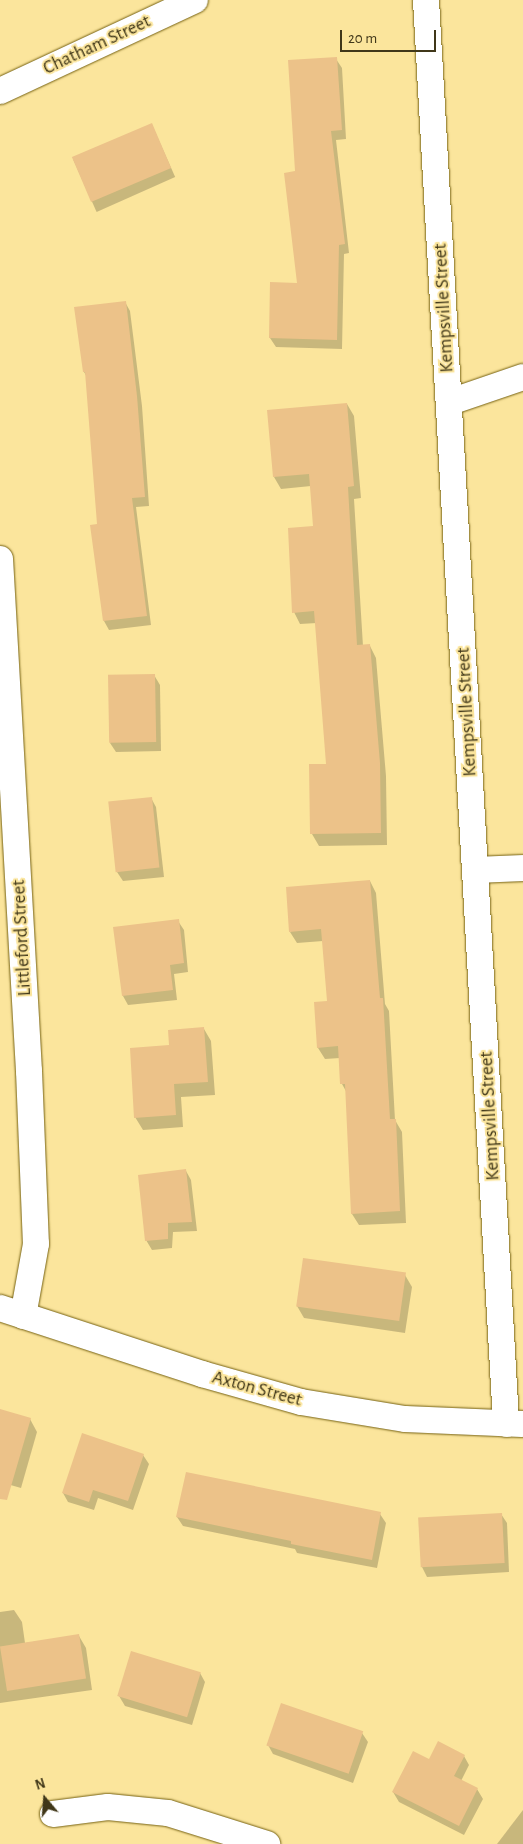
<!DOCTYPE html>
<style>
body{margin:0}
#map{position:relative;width:523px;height:1844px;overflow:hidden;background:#fbe59c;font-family:"Alegreya Sans",sans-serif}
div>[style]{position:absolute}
.shadow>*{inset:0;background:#0003;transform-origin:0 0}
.building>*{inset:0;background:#ecc289;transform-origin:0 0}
.roads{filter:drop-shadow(0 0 1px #766213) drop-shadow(0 0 1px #766213)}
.minor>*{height:26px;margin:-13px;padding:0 13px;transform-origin:13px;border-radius:13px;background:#fff}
span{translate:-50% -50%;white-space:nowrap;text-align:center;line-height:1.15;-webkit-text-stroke:4px #fbe59c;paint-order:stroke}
.street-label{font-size:19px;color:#403719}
.north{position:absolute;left:20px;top:1774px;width:50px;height:50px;-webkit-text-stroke:4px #fbe59c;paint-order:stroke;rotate:342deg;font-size:14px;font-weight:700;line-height:20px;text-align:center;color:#403719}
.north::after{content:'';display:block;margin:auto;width:18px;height:22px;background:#403719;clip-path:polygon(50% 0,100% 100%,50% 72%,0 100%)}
.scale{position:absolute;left:340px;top:30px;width:96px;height:22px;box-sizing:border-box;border:2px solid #403719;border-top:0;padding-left:6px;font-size:15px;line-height:18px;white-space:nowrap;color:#403719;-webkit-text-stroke:4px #fbe59c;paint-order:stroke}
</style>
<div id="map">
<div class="shadow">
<i style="clip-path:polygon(336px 59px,342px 68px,346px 139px,336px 140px,349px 253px,344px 254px,342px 349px,276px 347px,270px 338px,299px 284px,297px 172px)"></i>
<i style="left:152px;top:125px;width:57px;height:86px;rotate:66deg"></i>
<i style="clip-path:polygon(125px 302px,130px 311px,142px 406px,149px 506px,136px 507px,151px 625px,109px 630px,104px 621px,92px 526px,98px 525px,87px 377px,84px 372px)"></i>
<i style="clip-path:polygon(347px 404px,354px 416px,361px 498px,354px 499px,363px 646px,370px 646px,376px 658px,386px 776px,387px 845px,319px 846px,312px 834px,327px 765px,317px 623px,300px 624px,294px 612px,314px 527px,311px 486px,281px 489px,274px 477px)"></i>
<i style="clip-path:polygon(154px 675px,160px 685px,161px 751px,116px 752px,110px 743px)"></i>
<i style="clip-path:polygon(151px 798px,156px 807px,164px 877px,123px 881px,117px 872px)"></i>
<i style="clip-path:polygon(370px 881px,376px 893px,385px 1004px,389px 1011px,395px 1120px,402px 1132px,406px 1223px,359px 1225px,352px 1214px,347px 1093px,342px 1084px,340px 1058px,325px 1059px,318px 1048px,328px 1002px,323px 941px,297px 943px,290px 932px)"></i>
<i style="clip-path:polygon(178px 921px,184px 930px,188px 972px,174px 974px,177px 1000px,128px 1005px,123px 996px,115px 928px)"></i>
<i style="clip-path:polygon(204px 1029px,211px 1041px,215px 1095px,181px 1097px,183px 1127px,143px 1130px,135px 1117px,171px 1046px)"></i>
<i style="clip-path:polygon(186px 1171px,191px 1180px,197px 1231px,173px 1232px,172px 1248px,152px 1250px,146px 1240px)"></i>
<i style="clip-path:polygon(405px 1275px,412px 1287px,405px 1333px,304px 1318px,297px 1306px)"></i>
<i style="clip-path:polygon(0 1410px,30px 1419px,37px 1432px,21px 1488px,0 1482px)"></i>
<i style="clip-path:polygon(143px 1455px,149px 1464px,133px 1510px,98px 1498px,94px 1510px,68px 1502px,63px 1493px)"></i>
<i style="clip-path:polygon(380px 1514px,386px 1523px,377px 1568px,297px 1553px,295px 1549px,183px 1526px,177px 1517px)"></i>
<i style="clip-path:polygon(501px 1514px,507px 1523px,509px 1572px,427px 1577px,422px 1567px)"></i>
<i style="clip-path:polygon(14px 1610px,22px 1622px,25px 1643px,79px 1636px,86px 1648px,92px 1690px,0 1703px,0 1612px)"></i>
<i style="clip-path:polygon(200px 1673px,205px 1682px,192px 1725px,125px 1706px,119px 1696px)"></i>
<i style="clip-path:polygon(362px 1733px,368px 1742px,353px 1783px,273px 1754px,268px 1745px)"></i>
<i style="clip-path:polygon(464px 1756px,469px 1765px,461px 1781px,477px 1789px,483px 1799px,464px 1835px,399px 1802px,393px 1792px,429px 1761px)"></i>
<i style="clip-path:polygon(523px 1810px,523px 1844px,497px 1844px)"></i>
</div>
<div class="building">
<i style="clip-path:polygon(337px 57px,342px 130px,331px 131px,345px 244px,339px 245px,337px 340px,269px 338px,270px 282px,297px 283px,284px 173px,295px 171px,288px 60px)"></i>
<i style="left:152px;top:123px;width:49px;height:87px;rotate:67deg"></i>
<i style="clip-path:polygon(126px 301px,137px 396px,145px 497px,132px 498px,147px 616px,103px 621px,90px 525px,97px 524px,85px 372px,83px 372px,74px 307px)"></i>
<i style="clip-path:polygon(347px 403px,354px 486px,348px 487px,357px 645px,370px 644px,380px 763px,381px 833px,310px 834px,309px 764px,326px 764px,314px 611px,292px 613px,288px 528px,313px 526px,309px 474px,273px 477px,267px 410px)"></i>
<i style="left:155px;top:674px;width:68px;height:47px;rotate:89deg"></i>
<i style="left:152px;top:797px;width:71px;height:44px;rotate:84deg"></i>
<i style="clip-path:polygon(370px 880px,380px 998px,383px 998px,390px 1119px,396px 1119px,400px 1211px,351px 1214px,345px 1084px,340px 1084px,338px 1046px,317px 1048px,314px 1002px,327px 1001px,321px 929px,289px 932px,286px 887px)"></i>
<i style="clip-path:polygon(179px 919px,184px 963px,170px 965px,173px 990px,122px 996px,113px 927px)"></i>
<i style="clip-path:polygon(204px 1027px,208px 1082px,174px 1084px,176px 1115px,134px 1118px,130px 1048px,169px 1045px,168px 1030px)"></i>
<i style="clip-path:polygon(186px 1169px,192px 1222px,168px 1223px,168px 1239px,145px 1241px,138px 1175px)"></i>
<i style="left:303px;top:1258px;width:104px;height:49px;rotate:8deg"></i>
<i style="clip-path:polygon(0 1409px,31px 1418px,7px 1500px,0 1499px)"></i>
<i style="clip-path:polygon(82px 1433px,144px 1454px,128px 1501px,93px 1490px,89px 1502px,62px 1493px)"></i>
<i style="clip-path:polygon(186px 1472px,381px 1512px,372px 1560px,291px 1544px,291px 1541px,176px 1517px)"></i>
<i style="left:502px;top:1513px;width:50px;height:84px;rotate:87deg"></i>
<i style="left:79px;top:1634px;width:45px;height:80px;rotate:81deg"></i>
<i style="left:131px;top:1651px;width:73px;height:47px;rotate:17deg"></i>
<i style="left:281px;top:1703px;width:87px;height:45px;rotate:19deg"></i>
<i style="clip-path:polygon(438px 1741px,465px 1755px,454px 1776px,478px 1788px,459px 1826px,392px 1792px,413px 1751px,429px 1759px)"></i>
</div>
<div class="roads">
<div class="minor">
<i style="left:426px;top:0;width:1426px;rotate:86.78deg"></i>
<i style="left:0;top:91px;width:215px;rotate:-25deg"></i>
<i style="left:450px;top:402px;width:77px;rotate:-18.9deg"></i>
<i style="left:0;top:559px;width:513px;rotate:86.76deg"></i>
<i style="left:29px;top:1071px;width:173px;rotate:87.7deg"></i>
<i style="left:36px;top:1244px;width:73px;rotate:100.2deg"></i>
<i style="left:476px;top:870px;width:47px;rotate:-2.4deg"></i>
<i style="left:0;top:1308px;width:213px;rotate:18.1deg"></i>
<i style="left:202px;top:1374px;width:103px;rotate:15.8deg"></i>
<i style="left:301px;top:1402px;width:105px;rotate:9.3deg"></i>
<i style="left:405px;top:1419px;width:117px;rotate:2.4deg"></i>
<i style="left:53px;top:1814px;width:55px;rotate:-7.3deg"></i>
<i style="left:108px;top:1807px;width:60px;rotate:5.7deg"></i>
<i style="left:168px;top:1813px;width:104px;rotate:17.4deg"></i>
</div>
</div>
<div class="street-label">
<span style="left:97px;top:45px;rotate:-25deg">Chatham Street</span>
<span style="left:444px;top:308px;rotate:-93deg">Kempsville Street</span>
<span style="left:467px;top:712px;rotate:-93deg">Kempsville Street</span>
<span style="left:22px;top:938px;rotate:-93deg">Littleford Street</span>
<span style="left:490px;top:1116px;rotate:-93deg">Kempsville Street</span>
<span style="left:257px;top:1389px;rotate:15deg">Axton Street</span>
</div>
<div class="north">N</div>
<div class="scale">20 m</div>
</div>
